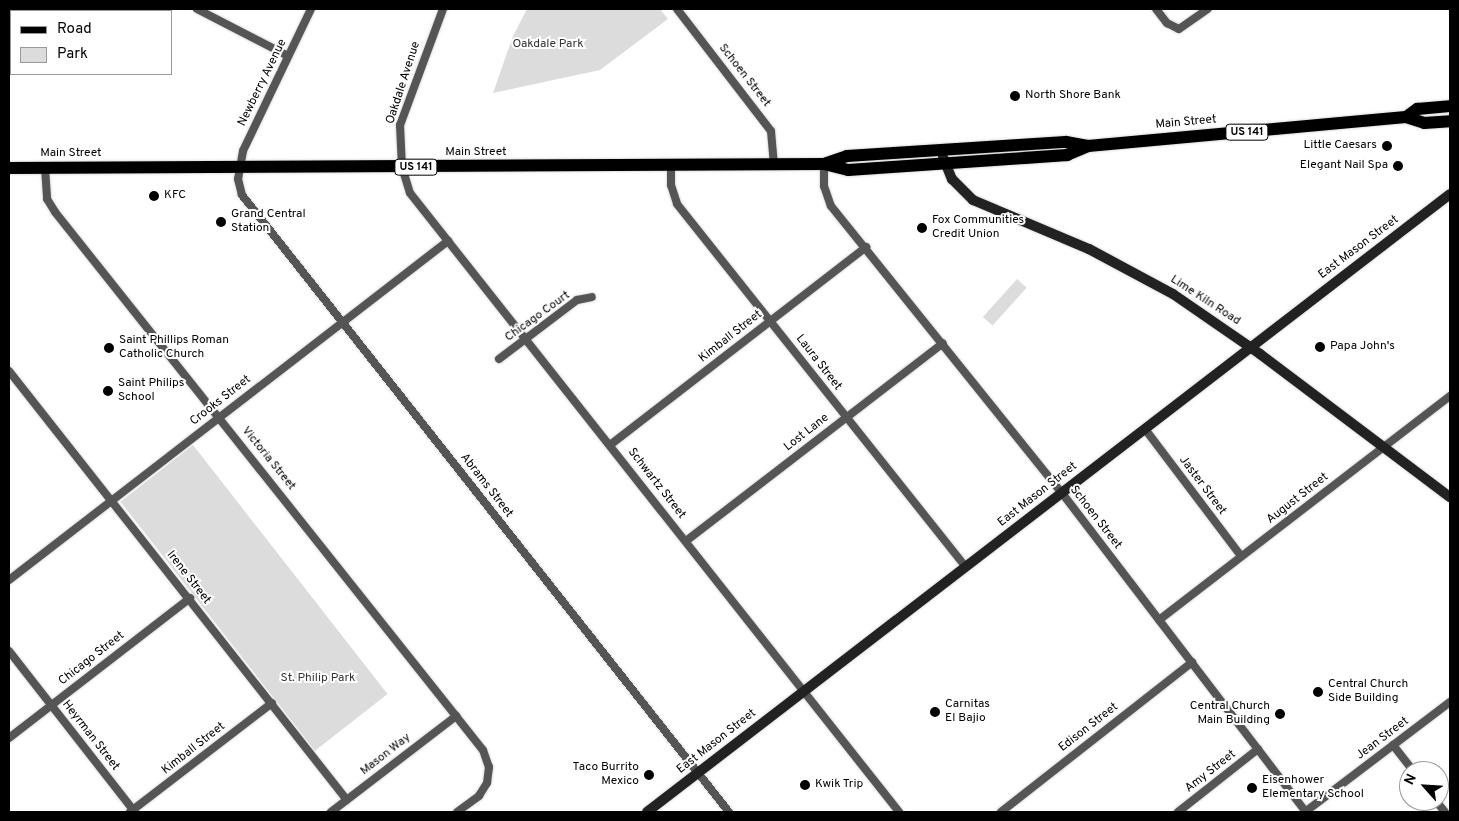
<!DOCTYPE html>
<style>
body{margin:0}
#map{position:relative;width:1459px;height:821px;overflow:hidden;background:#fff;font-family:Overpass,sans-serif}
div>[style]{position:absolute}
.green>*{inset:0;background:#dcdcdc;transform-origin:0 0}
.roads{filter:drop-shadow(0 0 1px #dbdbdb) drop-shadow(0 0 1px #dbdbdb)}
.minor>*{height:8px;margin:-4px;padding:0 4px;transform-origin:4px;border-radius:4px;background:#555}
.secondary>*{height:10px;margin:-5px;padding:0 5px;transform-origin:5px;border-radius:5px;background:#222}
.primary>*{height:12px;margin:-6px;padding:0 6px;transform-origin:6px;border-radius:6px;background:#000}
.dots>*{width:14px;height:14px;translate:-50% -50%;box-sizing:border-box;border:2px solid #fff;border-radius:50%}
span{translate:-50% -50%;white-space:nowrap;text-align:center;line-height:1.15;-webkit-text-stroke:4px #fff;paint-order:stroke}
.shield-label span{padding:1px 4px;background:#fff;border:1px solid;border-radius:4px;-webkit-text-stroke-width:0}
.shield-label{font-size:11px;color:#000;font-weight:700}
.park-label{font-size:12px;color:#333}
.street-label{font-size:12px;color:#000}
.poi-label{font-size:12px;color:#000}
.left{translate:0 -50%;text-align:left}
.right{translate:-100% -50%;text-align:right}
.frame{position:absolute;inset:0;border:10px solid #000;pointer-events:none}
.legend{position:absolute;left:10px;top:10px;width:162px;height:65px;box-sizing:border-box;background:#fff;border:1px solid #999;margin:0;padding:6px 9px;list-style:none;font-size:15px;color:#000}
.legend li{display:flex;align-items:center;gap:10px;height:25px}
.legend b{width:25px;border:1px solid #999}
.north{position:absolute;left:1399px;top:761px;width:50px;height:50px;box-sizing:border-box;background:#fff;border:1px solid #999;border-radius:50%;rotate:296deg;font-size:14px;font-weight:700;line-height:20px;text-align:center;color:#000}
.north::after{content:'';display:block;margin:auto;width:18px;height:22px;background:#000;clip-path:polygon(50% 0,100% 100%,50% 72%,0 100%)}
</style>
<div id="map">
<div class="green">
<i style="clip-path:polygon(527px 9px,660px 9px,668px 19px,600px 70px,493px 93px,513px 36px)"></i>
<i style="left:1017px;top:279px;width:13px;height:51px;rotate:42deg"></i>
<i style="left:193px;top:445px;width:316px;height:92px;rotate:52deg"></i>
</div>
<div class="roads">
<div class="minor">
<i style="left:197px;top:9px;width:102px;rotate:27.3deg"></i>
<i style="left:311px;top:9px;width:157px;rotate:115.6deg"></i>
<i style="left:243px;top:151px;width:28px;rotate:100deg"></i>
<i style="left:238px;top:179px;width:16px;rotate:76deg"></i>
<i style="left:242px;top:195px;width:786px;rotate:51.72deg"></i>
<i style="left:443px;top:9px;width:124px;rotate:110.3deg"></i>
<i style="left:400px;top:125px;width:42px;rotate:87.3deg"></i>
<i style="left:402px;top:167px;width:27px;rotate:73deg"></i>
<i style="left:410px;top:193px;width:789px;rotate:51.69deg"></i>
<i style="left:677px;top:9px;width:154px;rotate:52.4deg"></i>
<i style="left:771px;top:131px;width:33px;rotate:85deg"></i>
<i style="left:1156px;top:9px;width:18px;rotate:52deg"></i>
<i style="left:1167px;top:23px;width:13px;rotate:27deg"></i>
<i style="left:1179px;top:29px;width:35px;rotate:-35deg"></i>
<i style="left:824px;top:164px;width:22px;rotate:90deg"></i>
<i style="left:824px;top:186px;width:21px;rotate:71deg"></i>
<i style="left:831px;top:206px;width:368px;rotate:51.2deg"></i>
<i style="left:1062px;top:493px;width:402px;rotate:52.6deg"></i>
<i style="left:671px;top:166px;width:19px;rotate:90deg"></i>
<i style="left:671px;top:185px;width:20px;rotate:72deg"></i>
<i style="left:677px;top:204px;width:464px;rotate:51.5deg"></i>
<i style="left:45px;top:168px;width:31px;rotate:86deg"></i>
<i style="left:47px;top:199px;width:15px;rotate:58deg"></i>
<i style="left:55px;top:212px;width:687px;rotate:51.5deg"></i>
<i style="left:483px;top:750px;width:18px;rotate:71deg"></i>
<i style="left:489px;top:767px;width:16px;rotate:97deg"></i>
<i style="left:487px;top:783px;width:15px;rotate:122deg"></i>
<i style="left:479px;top:796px;width:27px;rotate:144deg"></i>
<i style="left:499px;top:359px;width:98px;rotate:-37.1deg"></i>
<i style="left:577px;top:300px;width:15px;rotate:-11deg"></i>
<i style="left:9px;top:371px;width:546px;rotate:51.77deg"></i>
<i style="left:1145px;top:429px;width:159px;rotate:52.9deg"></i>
<i style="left:610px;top:445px;width:324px;rotate:-37.7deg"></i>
<i style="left:686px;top:541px;width:324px;rotate:-37.6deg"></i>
<i style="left:9px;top:580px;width:555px;rotate:-37.68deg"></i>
<i style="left:1159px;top:620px;width:367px;rotate:-37.6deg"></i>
<i style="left:9px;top:651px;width:204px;rotate:52deg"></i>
<i style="left:9px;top:738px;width:229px;rotate:-37.7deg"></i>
<i style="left:1393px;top:745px;width:33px;rotate:52deg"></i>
<i style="left:1436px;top:801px;width:14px;rotate:51deg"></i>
<i style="left:130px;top:812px;width:179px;rotate:-37.5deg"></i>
<i style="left:331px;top:812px;width:158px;rotate:-37.5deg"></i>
<i style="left:1001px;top:812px;width:243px;rotate:-38.1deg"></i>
<i style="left:1178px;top:812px;width:102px;rotate:-38.2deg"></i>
<i style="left:1305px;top:812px;width:182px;rotate:-37.2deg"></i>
</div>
<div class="secondary">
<i style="left:943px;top:157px;width:24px;rotate:68deg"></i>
<i style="left:952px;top:179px;width:30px;rotate:45deg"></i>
<i style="left:973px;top:200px;width:126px;rotate:22.9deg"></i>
<i style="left:1089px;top:249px;width:95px;rotate:28.2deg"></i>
<i style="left:1173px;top:294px;width:106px;rotate:34.6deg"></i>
<i style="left:1260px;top:354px;width:238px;rotate:37deg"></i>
<i style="left:647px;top:812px;width:1013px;rotate:-37.58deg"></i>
</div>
<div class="primary">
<i style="left:1406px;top:117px;width:14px;rotate:-36deg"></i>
<i style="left:1417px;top:109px;width:33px;rotate:-5deg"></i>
<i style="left:824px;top:164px;width:24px;rotate:-19deg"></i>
<i style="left:847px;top:156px;width:219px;rotate:-3.7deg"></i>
<i style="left:1066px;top:142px;width:22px;rotate:10deg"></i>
<i style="left:1088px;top:146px;width:319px;rotate:-5.2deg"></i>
<i style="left:1406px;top:117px;width:19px;rotate:18deg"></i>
<i style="left:1424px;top:123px;width:26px;rotate:-4deg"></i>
<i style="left:9px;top:168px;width:815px;rotate:-0.28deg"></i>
<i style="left:824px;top:164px;width:25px;rotate:14deg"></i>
<i style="left:848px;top:170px;width:220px;rotate:-3.9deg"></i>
<i style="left:1067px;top:155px;width:23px;rotate:-23deg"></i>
</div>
</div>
<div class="dots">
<i style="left:1015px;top:96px;background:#000"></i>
<i style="left:1387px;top:146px;background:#000"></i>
<i style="left:1398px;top:166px;background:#000"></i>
<i style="left:154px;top:196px;background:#000"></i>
<i style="left:221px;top:222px;background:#000"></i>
<i style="left:922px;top:228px;background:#000"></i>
<i style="left:1320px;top:347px;background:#000"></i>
<i style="left:109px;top:348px;background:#000"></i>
<i style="left:108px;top:391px;background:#000"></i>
<i style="left:1318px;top:692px;background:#000"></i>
<i style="left:935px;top:712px;background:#000"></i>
<i style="left:1280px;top:714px;background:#000"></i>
<i style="left:649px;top:775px;background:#000"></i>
<i style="left:805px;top:785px;background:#000"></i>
<i style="left:1252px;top:788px;background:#000"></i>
</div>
<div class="shield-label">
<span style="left:1247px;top:132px">US 141</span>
<span style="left:416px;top:167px">US 141</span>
</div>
<div class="park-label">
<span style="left:548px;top:45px">Oakdale Park</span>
<span style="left:318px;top:679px">St. Philip Park</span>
</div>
<div class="street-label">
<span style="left:744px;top:76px;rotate:52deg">Schoen Street</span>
<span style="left:263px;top:83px;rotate:-64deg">Newberry Avenue</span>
<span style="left:404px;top:83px;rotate:-72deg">Oakdale Avenue</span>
<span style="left:1186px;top:123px;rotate:-5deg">Main Street</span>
<span style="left:476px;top:153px">Main Street</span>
<span style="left:71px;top:154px">Main Street</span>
<span style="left:1359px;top:248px;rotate:-37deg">East Mason Street</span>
<span style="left:1205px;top:301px;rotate:33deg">Lime Kiln Road</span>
<span style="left:538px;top:317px;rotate:-36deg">Chicago Court</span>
<span style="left:731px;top:337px;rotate:-38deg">Kimball Street</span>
<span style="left:818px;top:363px;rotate:52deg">Laura Street</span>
<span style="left:221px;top:401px;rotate:-38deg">Crooks Street</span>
<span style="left:807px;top:433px;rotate:-38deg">Lost Lane</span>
<span style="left:268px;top:459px;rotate:51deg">Victoria Street</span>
<span style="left:656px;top:484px;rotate:52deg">Schwartz Street</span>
<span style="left:486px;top:486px;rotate:52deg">Abrams Street</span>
<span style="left:1202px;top:486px;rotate:53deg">Jaster Street</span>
<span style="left:1038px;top:495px;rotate:-38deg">East Mason Street</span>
<span style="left:1298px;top:499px;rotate:-38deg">August Street</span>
<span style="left:1095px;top:518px;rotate:52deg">Schoen Street</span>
<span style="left:188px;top:578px;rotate:52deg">Irene Street</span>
<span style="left:92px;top:659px;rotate:-38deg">Chicago Street</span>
<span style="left:1089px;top:728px;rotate:-38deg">Edison Street</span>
<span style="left:90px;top:736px;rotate:52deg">Heyrman Street</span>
<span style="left:1383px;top:739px;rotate:-37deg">Jean Street</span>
<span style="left:717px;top:742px;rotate:-38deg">East Mason Street</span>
<span style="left:194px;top:749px;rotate:-38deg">Kimball Street</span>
<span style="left:386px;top:755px;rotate:-38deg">Mason Way</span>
<span style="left:1211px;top:772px;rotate:-38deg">Amy Street</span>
</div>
<div class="poi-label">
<span class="left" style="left:1025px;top:96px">North Shore Bank</span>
<span class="right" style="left:1377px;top:146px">Little Caesars</span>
<span class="right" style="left:1388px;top:166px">Elegant Nail Spa</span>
<span class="left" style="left:164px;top:196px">KFC</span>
<span class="left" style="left:231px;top:222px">Grand Central<br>Station</span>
<span class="left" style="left:932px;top:228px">Fox Communities<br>Credit Union</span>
<span class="left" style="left:119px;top:348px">Saint Phillips Roman<br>Catholic Church</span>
<span class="left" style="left:1330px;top:347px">Papa John's</span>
<span class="left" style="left:118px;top:391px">Saint Philips<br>School</span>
<span class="left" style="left:1328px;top:692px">Central Church<br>Side Building</span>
<span class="left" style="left:945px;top:712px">Carnitas<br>El Bajio</span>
<span class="right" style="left:1270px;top:714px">Central Church<br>Main Building</span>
<span class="right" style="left:639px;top:775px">Taco Burrito<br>Mexico</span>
<span class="left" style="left:1262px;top:788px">Eisenhower<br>Elementary School</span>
<span class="left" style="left:815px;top:785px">Kwik Trip</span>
</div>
<div class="frame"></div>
<ul class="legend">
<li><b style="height:6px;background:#000"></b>Road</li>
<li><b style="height:14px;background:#dcdcdc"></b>Park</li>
</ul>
<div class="north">N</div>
</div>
